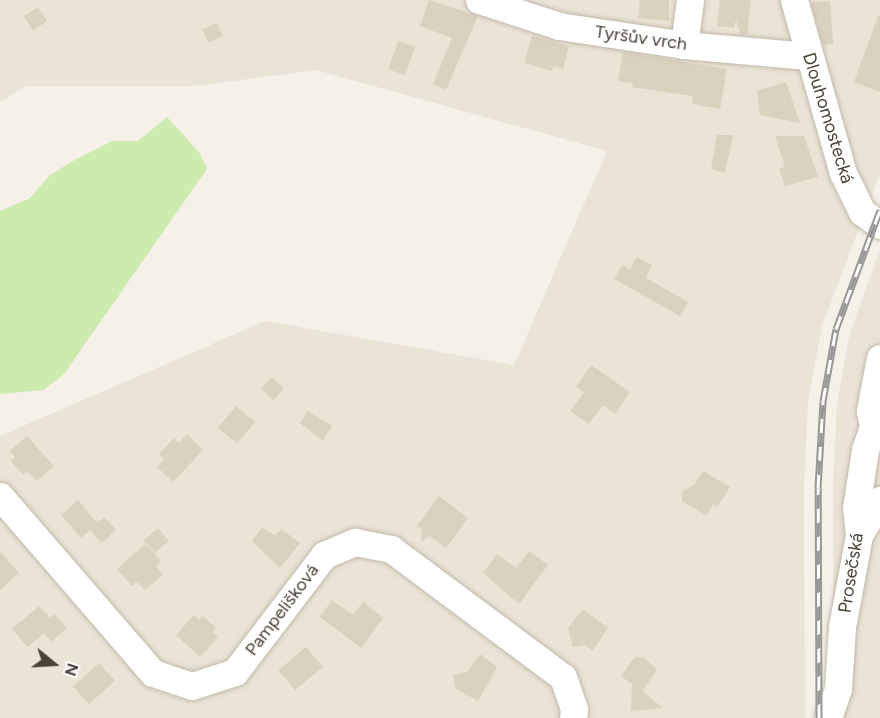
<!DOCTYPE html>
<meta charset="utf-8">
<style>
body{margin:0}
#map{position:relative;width:880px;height:718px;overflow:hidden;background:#f5f1e8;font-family:Figtree,sans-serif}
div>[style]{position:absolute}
.residential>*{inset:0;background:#e9e4d6}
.green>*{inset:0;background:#cdebaf}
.building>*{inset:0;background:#dad1bf;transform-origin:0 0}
.roads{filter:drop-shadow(0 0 2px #c1baaa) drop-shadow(0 0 2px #c1baaa)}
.minor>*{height:27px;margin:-13.5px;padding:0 13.5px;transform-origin:13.5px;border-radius:13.5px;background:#fff}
.rail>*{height:7px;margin-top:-3.5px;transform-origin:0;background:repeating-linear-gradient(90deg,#fff 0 14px,#979797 0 28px);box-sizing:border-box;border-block:2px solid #979797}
span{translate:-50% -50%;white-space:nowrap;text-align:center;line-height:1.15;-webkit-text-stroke:4.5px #fff;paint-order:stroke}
.street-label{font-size:18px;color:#494236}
.north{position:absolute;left:24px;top:634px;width:60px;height:60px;-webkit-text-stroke:4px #fff;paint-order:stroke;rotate:108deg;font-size:16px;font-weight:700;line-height:24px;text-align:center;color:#494236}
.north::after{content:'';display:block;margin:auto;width:21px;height:27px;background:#494236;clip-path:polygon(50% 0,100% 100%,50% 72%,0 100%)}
</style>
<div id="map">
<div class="residential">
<i style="clip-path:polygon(0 0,880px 0,880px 173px,822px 326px,808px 400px,804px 488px,805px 718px,0 718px,0 436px,265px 321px,514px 365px,607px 151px,316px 70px,195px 86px,25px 86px,0 102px)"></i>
<i style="clip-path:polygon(880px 249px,880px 718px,834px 718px,833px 488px,837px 403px,850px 333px)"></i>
</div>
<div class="green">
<i style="clip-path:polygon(167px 117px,199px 152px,207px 169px,64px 374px,44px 390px,0 394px,0 211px,30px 198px,50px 175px,73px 161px,112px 141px,138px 141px)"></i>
</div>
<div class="building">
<i style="clip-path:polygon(429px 0,478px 16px,446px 90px,433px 84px,452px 38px,420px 26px)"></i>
<i style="clip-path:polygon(640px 0,669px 0,669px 21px,638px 18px)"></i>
<i style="clip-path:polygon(720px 0,751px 0,747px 35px,740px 34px,736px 20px,734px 28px,717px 26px)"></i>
<i style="clip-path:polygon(830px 1px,833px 44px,823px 45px,811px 2px)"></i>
<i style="left:38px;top:7px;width:17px;height:17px;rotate:57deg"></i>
<i style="clip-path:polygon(878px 16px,880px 16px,880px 92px,854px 82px)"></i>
<i style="left:217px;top:23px;width:14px;height:16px;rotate:65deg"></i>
<i style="clip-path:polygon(532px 36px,569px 46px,563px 69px,553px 66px,552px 71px,524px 63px)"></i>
<i style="left:398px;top:41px;width:18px;height:30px;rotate:19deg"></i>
<i style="clip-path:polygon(623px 52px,727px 69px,720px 109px,692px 104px,693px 96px,632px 87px,633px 83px,618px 81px)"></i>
<i style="clip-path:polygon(786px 82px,800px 123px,760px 115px,757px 91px)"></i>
<i style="clip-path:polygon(717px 135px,733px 135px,725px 173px,711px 169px)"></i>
<i style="clip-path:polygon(775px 136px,804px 136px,818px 177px,785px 186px,779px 169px,785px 167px)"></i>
<i style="clip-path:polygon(637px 257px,652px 265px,646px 278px,688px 302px,680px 316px,614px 279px,622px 265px,630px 270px)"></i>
<i style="clip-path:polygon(591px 365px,630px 392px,615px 414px,603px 405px,589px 424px,570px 411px,584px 392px,576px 387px)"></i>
<i style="left:271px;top:377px;width:17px;height:16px;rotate:40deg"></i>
<i style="left:236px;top:406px;width:25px;height:28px;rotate:40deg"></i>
<i style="clip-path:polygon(308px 411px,332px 426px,323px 441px,300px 423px)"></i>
<i style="clip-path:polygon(187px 434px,203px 450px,173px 482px,157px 467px,164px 459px,159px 454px,174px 438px,179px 443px)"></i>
<i style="clip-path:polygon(27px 436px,54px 466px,37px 481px,28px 472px,23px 475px,11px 461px,15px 457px,10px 451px)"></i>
<i style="clip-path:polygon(703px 471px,730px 487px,717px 507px,713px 504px,706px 516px,682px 501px,682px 492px,695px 484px)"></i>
<i style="clip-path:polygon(439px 496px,468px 518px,446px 548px,430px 536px,421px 542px,422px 530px,417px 526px)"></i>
<i style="clip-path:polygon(78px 500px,97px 523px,93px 526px,104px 517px,116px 530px,102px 543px,90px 530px,81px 538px,61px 515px)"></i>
<i style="clip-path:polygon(262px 527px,275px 536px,281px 529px,300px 543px,280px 568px,252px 541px)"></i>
<i style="left:158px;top:528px;width:17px;height:19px;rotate:50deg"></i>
<i style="clip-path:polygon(145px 544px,161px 561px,156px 566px,163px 575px,145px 590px,137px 582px,132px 586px,117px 569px)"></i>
<i style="clip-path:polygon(0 551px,19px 573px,0 590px)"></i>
<i style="clip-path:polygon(529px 551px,548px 565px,519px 604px,483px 573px,497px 554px,516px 568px)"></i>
<i style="clip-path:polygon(332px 600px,353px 615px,363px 602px,383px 618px,361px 648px,320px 617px)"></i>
<i style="clip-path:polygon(39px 606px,50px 618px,54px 614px,67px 628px,51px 642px,44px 633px,28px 647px,12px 629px)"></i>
<i style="clip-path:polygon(583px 609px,608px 628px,592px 651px,585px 645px,573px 647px,568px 628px)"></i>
<i style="clip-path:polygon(194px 615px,199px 620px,203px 616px,216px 628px,213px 632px,218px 637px,200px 657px,176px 635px)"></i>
<i style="left:306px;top:647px;width:26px;height:36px;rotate:50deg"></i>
<i style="clip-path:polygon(480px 654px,497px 667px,478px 701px,455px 688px,453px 675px,467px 672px)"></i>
<i style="clip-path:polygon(635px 657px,645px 658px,657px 670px,642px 691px,663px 708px,631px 711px,632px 684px,621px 676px)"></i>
<i style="left:99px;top:663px;width:24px;height:35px;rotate:48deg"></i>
</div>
<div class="roads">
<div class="minor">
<i style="left:479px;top:0;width:84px;rotate:18deg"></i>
<i style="left:559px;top:26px;width:126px;rotate:8.6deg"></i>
<i style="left:684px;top:45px;width:124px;rotate:5.1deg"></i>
<i style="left:794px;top:0;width:180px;rotate:74.2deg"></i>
<i style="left:843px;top:173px;width:43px;rotate:64deg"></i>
<i style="left:862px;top:212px;width:22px;rotate:36deg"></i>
<i style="left:684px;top:45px;width:45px;rotate:-82.4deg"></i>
<i style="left:880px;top:358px;width:54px;rotate:100.7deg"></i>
<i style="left:870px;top:411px;width:16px;rotate:79deg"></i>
<i style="left:873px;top:427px;width:12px;rotate:55deg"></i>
<i style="left:0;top:496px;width:234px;rotate:49.2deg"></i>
<i style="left:153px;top:673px;width:41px;rotate:18.4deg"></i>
<i style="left:192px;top:686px;width:45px;rotate:-18deg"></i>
<i style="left:235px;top:672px;width:147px;rotate:-52.7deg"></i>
<i style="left:324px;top:555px;width:34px;rotate:-23deg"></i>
<i style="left:355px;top:542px;width:37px;rotate:11deg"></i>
<i style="left:391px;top:549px;width:214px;rotate:36.7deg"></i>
<i style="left:563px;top:677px;width:34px;rotate:71deg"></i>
<i style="left:574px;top:709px;width:9px;rotate:96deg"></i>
<i style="left:859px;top:535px;width:41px;rotate:-59deg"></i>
<i style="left:828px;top:718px;width:31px;rotate:-71deg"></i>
<i style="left:838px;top:689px;width:62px;rotate:-86.3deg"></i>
<i style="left:842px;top:627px;width:94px;rotate:-79.5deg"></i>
<i style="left:859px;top:535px;width:27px;rotate:-96deg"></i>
<i style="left:856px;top:508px;width:59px;rotate:-81.2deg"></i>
<i style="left:865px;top:450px;width:24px;rotate:-71deg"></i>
</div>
</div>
<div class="rail">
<i style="left:819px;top:718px;width:230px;rotate:-90.2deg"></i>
<i style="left:818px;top:488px;width:87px;rotate:-86.7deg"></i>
<i style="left:823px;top:401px;width:73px;rotate:-79.8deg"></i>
<i style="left:836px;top:329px;width:127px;rotate:-69.7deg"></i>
</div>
<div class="street-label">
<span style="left:641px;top:38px;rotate:8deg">Tyršův vrch</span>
<span style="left:828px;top:118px;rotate:73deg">Dlouhomostecká</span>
<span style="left:851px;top:573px;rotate:-81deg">Prosečská</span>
<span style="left:282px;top:610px;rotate:-53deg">Pampelišková</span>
</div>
<div class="north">N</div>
</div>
